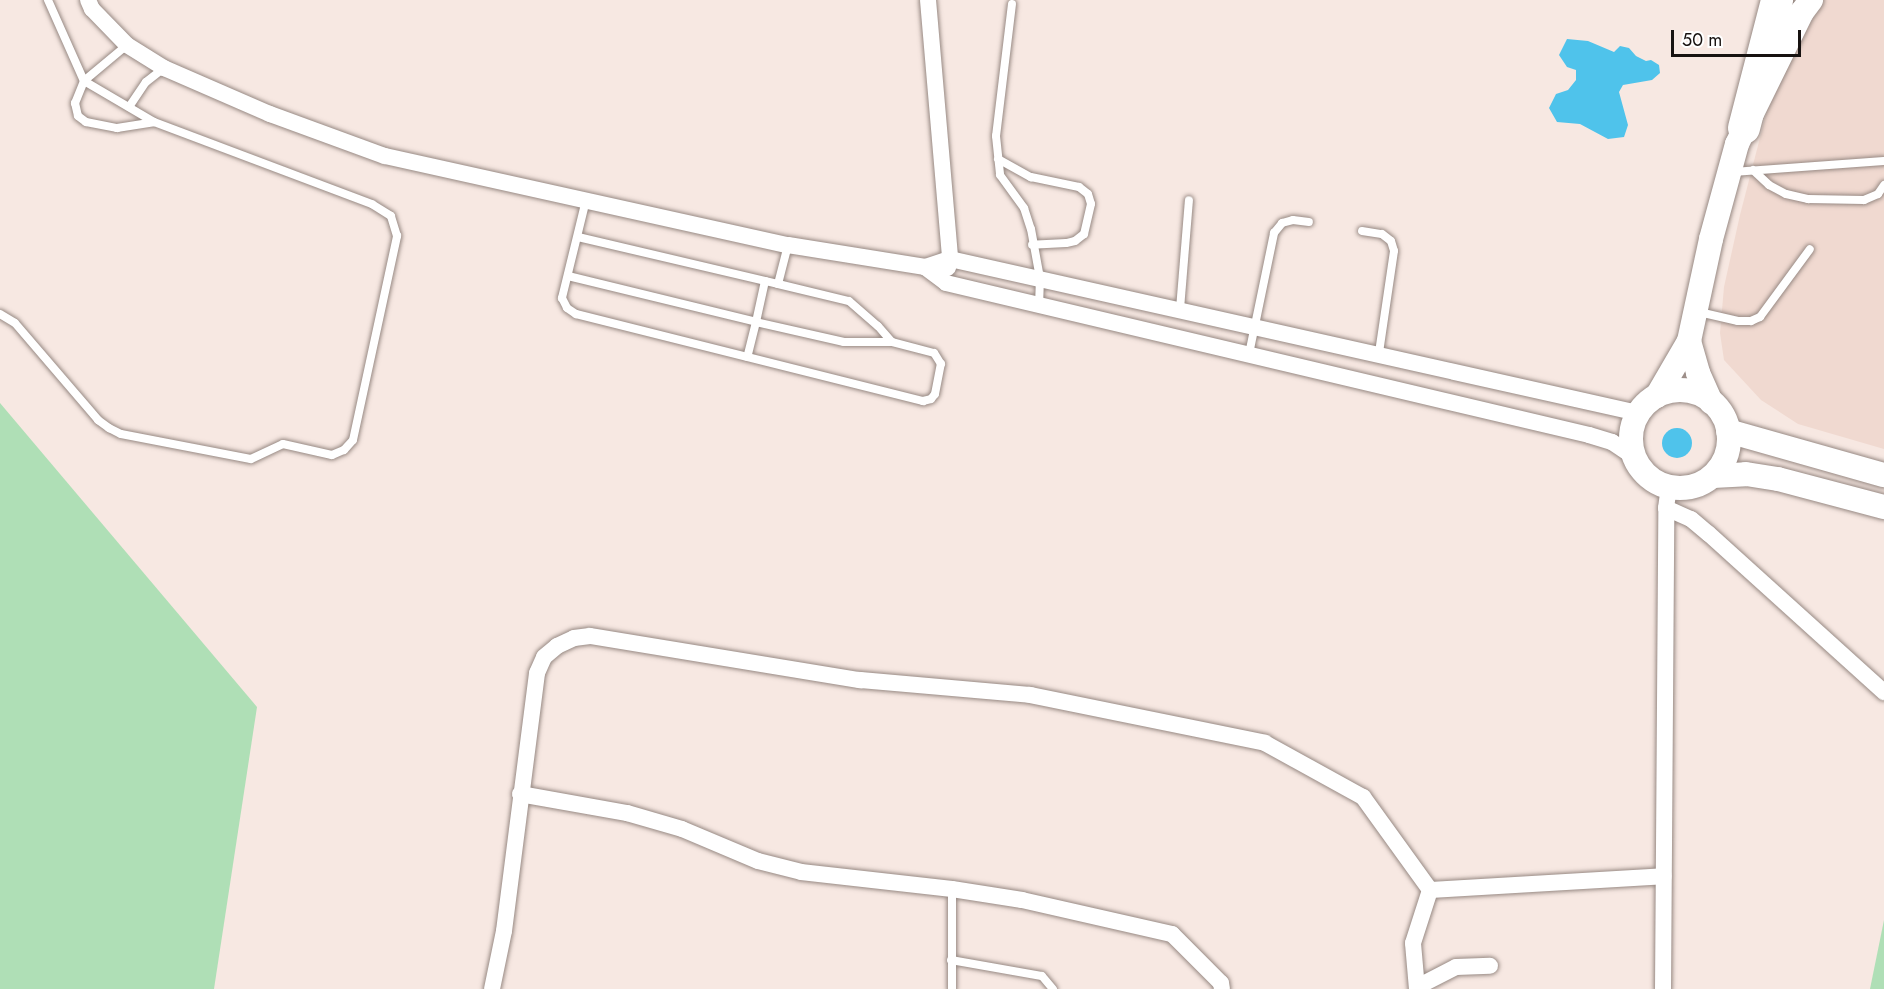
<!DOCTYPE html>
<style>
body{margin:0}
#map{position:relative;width:1884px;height:989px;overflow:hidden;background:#f7e8e2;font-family:Jost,sans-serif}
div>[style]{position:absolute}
.built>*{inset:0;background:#f0d9d0}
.green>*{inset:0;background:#afdfb6}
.water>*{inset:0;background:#4fc3eb}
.round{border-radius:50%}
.roads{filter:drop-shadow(0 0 2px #978983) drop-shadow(0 0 2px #978983)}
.lane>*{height:8px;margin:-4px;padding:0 4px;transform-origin:4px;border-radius:4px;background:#fff}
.street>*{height:16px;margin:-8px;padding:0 8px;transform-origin:8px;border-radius:8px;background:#fff}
.secondary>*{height:24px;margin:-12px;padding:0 12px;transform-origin:12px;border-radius:12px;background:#fff}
.secondary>.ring{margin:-12px;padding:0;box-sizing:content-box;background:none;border:24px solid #fff;border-radius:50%}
.highway>*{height:32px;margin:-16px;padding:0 16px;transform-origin:16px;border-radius:16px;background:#fff}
span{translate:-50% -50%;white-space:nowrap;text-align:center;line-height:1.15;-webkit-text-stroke:5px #fff;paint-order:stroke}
.scale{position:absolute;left:1671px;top:30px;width:130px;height:27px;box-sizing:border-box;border:3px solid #171210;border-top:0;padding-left:8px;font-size:18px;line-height:21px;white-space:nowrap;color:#171210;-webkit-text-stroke:4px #fff;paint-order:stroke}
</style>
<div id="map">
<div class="built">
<i style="clip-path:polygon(1824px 0,1884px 0,1884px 449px,1798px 424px,1761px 400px,1724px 360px,1720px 333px,1724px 287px,1740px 215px,1769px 103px,1788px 60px)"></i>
</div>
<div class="green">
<i style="clip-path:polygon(0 403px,257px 707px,214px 989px,0 989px)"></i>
<i style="clip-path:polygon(1884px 920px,1884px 989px,1870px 989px)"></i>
</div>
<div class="water">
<i style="clip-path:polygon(1567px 39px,1588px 41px,1614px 52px,1620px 46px,1629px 48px,1636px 56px,1646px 61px,1651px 60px,1659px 65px,1660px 73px,1652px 80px,1623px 85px,1619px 92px,1628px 125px,1624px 137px,1608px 139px,1580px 124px,1557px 122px,1549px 108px,1556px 94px,1568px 90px,1576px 80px,1576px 70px,1567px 67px,1559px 55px)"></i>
<i class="round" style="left:1662px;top:428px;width:30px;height:30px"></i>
</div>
<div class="roads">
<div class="lane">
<i style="left:1012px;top:4px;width:133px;rotate:96.9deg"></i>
<i style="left:996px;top:136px;width:39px;rotate:84deg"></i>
<i style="left:1000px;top:175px;width:41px;rotate:54deg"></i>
<i style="left:1024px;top:208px;width:22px;rotate:72deg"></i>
<i style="left:1031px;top:229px;width:50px;rotate:79.6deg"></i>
<i style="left:1040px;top:278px;width:27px;rotate:92deg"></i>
<i style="left:127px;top:45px;width:56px;rotate:140.1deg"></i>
<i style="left:84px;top:81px;width:24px;rotate:112deg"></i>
<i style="left:75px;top:103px;width:13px;rotate:77deg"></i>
<i style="left:78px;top:116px;width:10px;rotate:37deg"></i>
<i style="left:86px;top:122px;width:32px;rotate:11deg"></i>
<i style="left:117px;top:128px;width:37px;rotate:-9deg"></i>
<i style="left:129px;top:107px;width:30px;rotate:-56deg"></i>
<i style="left:146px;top:82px;width:23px;rotate:-38deg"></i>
<i style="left:998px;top:159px;width:38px;rotate:29deg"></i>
<i style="left:1031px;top:177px;width:49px;rotate:11.8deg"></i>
<i style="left:1079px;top:187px;width:11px;rotate:38deg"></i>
<i style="left:1088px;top:194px;width:10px;rotate:73deg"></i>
<i style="left:1091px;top:204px;width:31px;rotate:103deg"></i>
<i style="left:1084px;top:234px;width:11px;rotate:142deg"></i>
<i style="left:1075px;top:241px;width:9px;rotate:167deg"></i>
<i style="left:1066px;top:243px;width:34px;rotate:177deg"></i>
<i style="left:1753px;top:170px;width:22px;rotate:43deg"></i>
<i style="left:1769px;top:185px;width:19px;rotate:28deg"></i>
<i style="left:1786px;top:194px;width:23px;rotate:13deg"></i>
<i style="left:1808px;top:199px;width:56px;rotate:1deg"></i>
<i style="left:1864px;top:200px;width:15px;rotate:-23deg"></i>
<i style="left:1878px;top:194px;width:11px;rotate:-56deg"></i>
<i style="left:1733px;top:172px;width:151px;rotate:-4.2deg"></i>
<i style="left:586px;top:200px;width:101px;rotate:103.8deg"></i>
<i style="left:562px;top:298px;width:11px;rotate:63deg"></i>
<i style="left:567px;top:308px;width:11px;rotate:34deg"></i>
<i style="left:576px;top:314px;width:358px;rotate:14.1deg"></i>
<i style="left:923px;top:401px;width:8px;rotate:-14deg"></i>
<i style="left:931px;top:399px;width:6px;rotate:-51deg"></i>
<i style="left:935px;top:394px;width:31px;rotate:-79deg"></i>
<i style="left:941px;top:364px;width:13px;rotate:-122deg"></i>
<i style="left:934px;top:353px;width:43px;rotate:-165.3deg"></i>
<i style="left:892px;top:342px;width:48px;rotate:180deg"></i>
<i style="left:844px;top:342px;width:90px;rotate:-167.2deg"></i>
<i style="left:756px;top:322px;width:42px;rotate:-77.6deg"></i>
<i style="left:1362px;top:231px;width:20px;rotate:9deg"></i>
<i style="left:1382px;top:234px;width:11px;rotate:38deg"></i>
<i style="left:1391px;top:241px;width:10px;rotate:73deg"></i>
<i style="left:1394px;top:251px;width:103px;rotate:98.4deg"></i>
<i style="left:578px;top:237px;width:205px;rotate:13.2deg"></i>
<i style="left:778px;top:284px;width:40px;rotate:-75.6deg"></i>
<i style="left:568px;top:276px;width:194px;rotate:13.7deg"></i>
<i style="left:756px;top:322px;width:36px;rotate:104deg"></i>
<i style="left:778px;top:284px;width:73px;rotate:13.5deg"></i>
<i style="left:849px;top:301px;width:38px;rotate:41deg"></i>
<i style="left:878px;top:326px;width:21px;rotate:49deg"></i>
<i style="left:1180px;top:309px;width:109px;rotate:-85.3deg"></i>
<i style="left:1699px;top:312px;width:40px;rotate:13deg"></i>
<i style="left:1738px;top:321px;width:13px"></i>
<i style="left:1751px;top:321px;width:10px;rotate:-24deg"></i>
<i style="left:1760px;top:317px;width:84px;rotate:-53.7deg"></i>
<i style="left:0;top:314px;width:17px;rotate:31deg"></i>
<i style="left:15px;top:323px;width:128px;rotate:49.4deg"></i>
<i style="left:98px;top:420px;width:14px;rotate:36deg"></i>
<i style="left:109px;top:428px;width:13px;rotate:27deg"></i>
<i style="left:121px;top:434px;width:132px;rotate:10.9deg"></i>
<i style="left:251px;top:459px;width:35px;rotate:-25deg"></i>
<i style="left:283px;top:444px;width:50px;rotate:12.7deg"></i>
<i style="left:332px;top:455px;width:13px;rotate:-23deg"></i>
<i style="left:344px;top:450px;width:13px;rotate:-48deg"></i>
<i style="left:353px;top:440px;width:209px;rotate:-77.8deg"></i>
<i style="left:397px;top:236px;width:21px;rotate:-107deg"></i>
<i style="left:391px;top:216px;width:22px;rotate:-148deg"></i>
<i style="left:372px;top:204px;width:233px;rotate:-159.4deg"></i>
<i style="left:154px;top:122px;width:81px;rotate:-149.6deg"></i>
<i style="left:84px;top:81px;width:89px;rotate:-114deg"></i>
<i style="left:1249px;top:354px;width:124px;rotate:-78.3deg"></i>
<i style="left:1274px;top:233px;width:13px;rotate:-51deg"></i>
<i style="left:1282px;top:223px;width:11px;rotate:-15deg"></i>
<i style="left:1293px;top:220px;width:16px;rotate:7deg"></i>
<i style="left:951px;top:960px;width:92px;rotate:10deg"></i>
<i style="left:1042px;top:976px;width:17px;rotate:50deg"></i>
<i style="left:952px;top:989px;width:100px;rotate:-90deg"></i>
</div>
<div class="street">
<i style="left:88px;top:0;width:10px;rotate:66deg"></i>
<i style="left:92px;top:9px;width:50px;rotate:45.8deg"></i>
<i style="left:127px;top:45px;width:44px;rotate:31.9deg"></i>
<i style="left:164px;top:68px;width:116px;rotate:23.5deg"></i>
<i style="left:270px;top:114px;width:122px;rotate:20.1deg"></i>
<i style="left:385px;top:156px;width:413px;rotate:12.5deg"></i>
<i style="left:788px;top:245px;width:139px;rotate:9.1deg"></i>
<i style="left:925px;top:267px;width:26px;rotate:-18deg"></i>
<i style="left:950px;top:259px;width:705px;rotate:12.62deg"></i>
<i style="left:928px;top:0;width:260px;rotate:85.1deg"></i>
<i style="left:950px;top:259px;width:9px;rotate:103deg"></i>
<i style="left:925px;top:267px;width:26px;rotate:37deg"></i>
<i style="left:946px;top:283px;width:661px;rotate:13.3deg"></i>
<i style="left:1589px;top:435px;width:24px;rotate:17deg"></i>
<i style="left:1612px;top:442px;width:27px;rotate:34deg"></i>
<i style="left:1666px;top:508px;width:27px;rotate:24deg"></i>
<i style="left:1691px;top:519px;width:23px;rotate:40deg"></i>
<i style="left:1709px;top:534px;width:236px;rotate:42.1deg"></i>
<i style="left:520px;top:794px;width:109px;rotate:10.1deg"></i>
<i style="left:627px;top:813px;width:57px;rotate:16.2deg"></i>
<i style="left:682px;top:829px;width:82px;rotate:22.8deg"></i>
<i style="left:758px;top:861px;width:44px;rotate:14.3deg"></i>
<i style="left:801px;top:872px;width:152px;rotate:6.4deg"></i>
<i style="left:952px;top:889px;width:71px;rotate:8.9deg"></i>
<i style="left:1022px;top:900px;width:154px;rotate:12.8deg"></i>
<i style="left:1172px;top:934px;width:69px;rotate:45deg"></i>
<i style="left:1221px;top:983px;width:6px;rotate:81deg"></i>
<i style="left:1430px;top:890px;width:234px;rotate:-3.4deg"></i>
<i style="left:1417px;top:987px;width:44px;rotate:-27.1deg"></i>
<i style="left:1456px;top:967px;width:34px;rotate:-2deg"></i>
<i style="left:492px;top:989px;width:59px;rotate:-78.3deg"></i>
<i style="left:504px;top:931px;width:260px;rotate:-82.7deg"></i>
<i style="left:537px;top:673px;width:17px;rotate:-66deg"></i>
<i style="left:544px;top:657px;width:17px;rotate:-40deg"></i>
<i style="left:557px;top:646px;width:19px;rotate:-25deg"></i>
<i style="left:574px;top:638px;width:16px;rotate:-7deg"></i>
<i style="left:590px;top:636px;width:274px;rotate:9.3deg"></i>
<i style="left:860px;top:680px;width:171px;rotate:5deg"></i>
<i style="left:1030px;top:695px;width:240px;rotate:11.5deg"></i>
<i style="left:1265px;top:743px;width:112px;rotate:28.9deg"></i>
<i style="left:1363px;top:797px;width:115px;rotate:54.2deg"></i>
<i style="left:1417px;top:989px;width:46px;rotate:-95deg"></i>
<i style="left:1413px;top:943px;width:56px;rotate:-72.2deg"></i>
<i style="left:1663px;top:989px;width:481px;rotate:-89.6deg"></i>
<i style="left:1666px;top:508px;width:21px;rotate:-82deg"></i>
</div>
<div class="secondary">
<i style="left:1689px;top:341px;width:33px;rotate:74deg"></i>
<i style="left:1698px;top:373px;width:32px;rotate:66deg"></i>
<i class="ring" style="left:1631px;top:390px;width:74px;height:74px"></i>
<i style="left:1657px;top:396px;width:64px;rotate:-59.8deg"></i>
<i style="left:1689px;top:341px;width:104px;rotate:-77.8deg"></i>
<i style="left:1711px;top:239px;width:98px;rotate:-74.7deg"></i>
<i style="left:1737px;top:144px;width:147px;rotate:-63.8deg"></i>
<i style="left:1802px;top:12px;width:15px;rotate:-53deg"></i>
<i style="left:1728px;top:431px;width:162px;rotate:15.8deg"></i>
<i style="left:1713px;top:476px;width:33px;rotate:-3deg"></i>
<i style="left:1746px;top:474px;width:32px;rotate:9deg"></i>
<i style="left:1778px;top:479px;width:110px;rotate:14.8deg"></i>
</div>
<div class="highway">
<i style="left:1744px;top:128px;width:132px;rotate:-75.5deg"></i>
</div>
</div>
<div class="scale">50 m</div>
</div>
